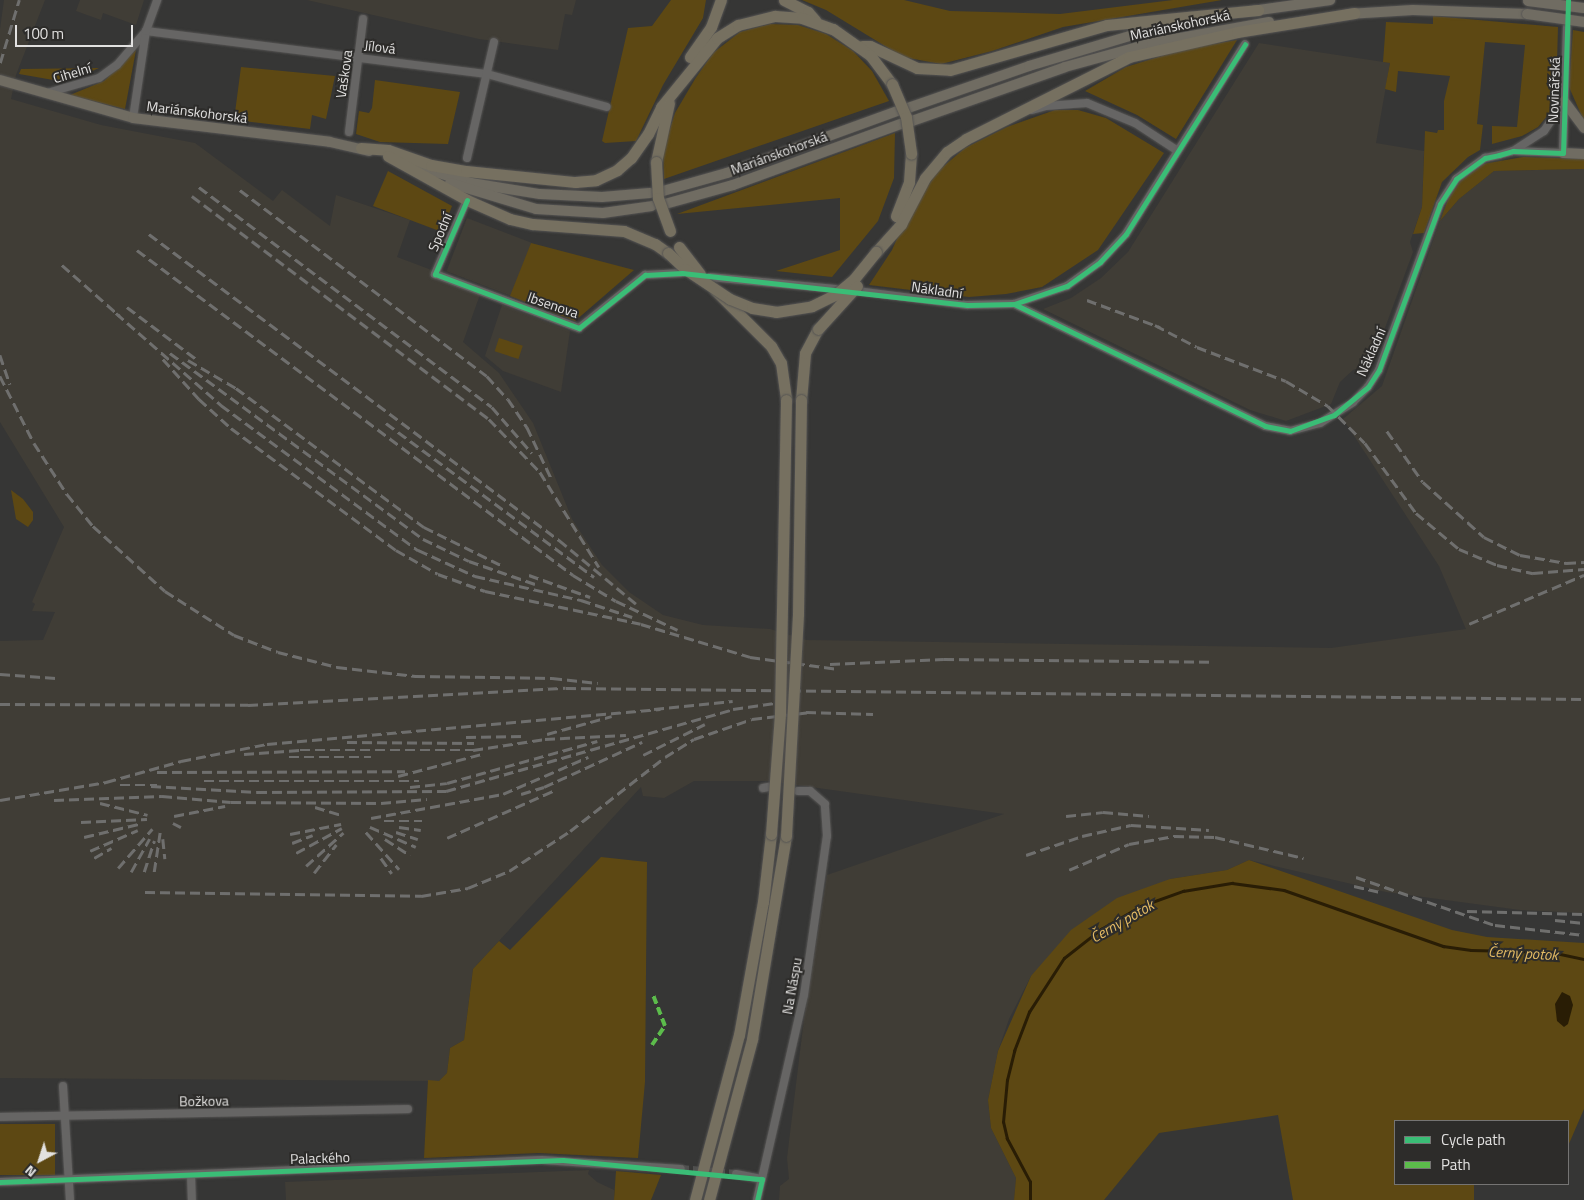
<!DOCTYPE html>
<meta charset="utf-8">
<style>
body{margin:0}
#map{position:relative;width:1584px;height:1200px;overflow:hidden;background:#363635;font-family:"Titillium Web",sans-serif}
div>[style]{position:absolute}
.built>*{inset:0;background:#403d36;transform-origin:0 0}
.green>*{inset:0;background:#5d4813;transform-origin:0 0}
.water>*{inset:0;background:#291d05}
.stream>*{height:2.5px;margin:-1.25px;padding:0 1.25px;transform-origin:1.25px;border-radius:1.25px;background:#291d05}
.minor-tunnel>*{height:8px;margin-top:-4px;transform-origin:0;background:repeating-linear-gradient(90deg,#50504f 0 8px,transparent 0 12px)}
.roads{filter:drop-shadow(0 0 1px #555453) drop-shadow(0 0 1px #555453)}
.minor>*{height:8px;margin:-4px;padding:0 4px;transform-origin:4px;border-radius:4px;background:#666564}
.major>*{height:10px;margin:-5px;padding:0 5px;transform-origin:5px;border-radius:5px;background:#706c62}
.highway>*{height:11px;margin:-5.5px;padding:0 5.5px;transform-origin:5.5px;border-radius:5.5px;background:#767060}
.rail>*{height:2.5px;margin-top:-1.25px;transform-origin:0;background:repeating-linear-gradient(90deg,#6f6f6e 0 10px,transparent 0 15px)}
.bridges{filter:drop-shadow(0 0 1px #555453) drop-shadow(0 0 1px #555453)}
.major-bridge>*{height:10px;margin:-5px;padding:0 5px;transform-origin:5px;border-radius:5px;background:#706c62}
.highway-bridge>*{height:11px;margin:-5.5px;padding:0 5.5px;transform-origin:5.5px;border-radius:5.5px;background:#767060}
.quiet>*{height:4px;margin-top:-2px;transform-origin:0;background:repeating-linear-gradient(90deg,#5cbc4b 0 8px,transparent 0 12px)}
.cycleway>*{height:5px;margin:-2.5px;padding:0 2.5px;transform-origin:2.5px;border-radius:2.5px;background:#3abd76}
span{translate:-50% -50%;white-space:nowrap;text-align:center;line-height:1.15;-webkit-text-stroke:4px #2d2c2a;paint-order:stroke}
.street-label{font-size:14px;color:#e2e1e0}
.water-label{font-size:15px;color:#e4bb64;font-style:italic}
.legend{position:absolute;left:1394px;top:1120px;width:175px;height:65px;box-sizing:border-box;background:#2d2c2a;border:1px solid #757473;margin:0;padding:6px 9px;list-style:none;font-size:15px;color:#e2e1e0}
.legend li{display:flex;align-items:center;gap:10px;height:25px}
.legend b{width:25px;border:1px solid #757473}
.north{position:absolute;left:15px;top:1135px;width:50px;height:50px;-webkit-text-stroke:4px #2d2c2a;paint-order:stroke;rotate:220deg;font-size:14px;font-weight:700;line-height:20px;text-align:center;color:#e2e1e0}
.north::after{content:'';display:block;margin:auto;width:18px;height:22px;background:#e2e1e0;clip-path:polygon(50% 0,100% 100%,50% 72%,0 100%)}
.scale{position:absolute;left:15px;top:25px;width:118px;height:22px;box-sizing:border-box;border:2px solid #e2e1e0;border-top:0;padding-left:6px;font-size:15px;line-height:18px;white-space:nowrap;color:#e2e1e0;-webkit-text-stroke:4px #2d2c2a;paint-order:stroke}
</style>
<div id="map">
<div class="built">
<i style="clip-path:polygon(4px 0,45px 0,16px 75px,11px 99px,101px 125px,195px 143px,273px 201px,282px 190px,330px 226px,336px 195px,410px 220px,397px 257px,482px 289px,463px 342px,499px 373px,533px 423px,572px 519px,602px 565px,629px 592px,663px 615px,703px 625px,770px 629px,806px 640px,1331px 648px,1466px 629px,1439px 566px,1343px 419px,1382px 386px,1440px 221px,1459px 199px,1494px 171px,1584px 169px,1584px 913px,1520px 910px,1386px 892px,1249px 860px,1227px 870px,1170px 879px,1031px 976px,1009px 1019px,998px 1051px,988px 1100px,991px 1128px,1016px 1178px,1014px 1200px,779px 1200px,780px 1186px,789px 1179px,787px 1158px,804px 1019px,827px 875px,1004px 814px,768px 781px,694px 781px,664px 798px,643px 796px,641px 787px,473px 969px,464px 1040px,450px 1048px,447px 1073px,439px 1081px,0 1078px,0 641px,43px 640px,55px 612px,32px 611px,35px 604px,32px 602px,64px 527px,0 422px,0 29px)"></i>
<i style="clip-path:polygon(80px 0,144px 0,136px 25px,103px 13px,101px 20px,76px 11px)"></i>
<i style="clip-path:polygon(307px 0,576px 0,572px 15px,565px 14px,558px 50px,479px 39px)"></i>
<i style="clip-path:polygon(1259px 43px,1390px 63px,1376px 143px,1424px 151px,1422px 207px,1410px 242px,1413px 252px,1372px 363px,1353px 370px,1340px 382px,1331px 404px,1286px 421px,1250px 410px,1043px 309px,1071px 298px,1101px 278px,1128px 252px)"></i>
<i style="left:467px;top:218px;width:69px;height:57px;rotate:21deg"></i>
<i style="clip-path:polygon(502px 305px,570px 331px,561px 392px,503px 371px,485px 356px)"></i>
<i style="clip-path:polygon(589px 1170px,588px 1174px,597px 1182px,614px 1190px,614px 1200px,286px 1200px,285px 1182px)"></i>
</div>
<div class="green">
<i style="clip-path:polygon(671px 0,706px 0,703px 18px,663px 85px,636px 141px,605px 143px,602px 141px,628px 28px,652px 26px)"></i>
<i style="clip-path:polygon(802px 0,904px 0,950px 11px,1060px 14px,1173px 0,1222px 0,1063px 27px,992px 51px,941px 64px,903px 57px,826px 10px)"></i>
<i style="clip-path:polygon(1433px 16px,1558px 27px,1556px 95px,1548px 115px,1538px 127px,1522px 136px,1492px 144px,1492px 126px,1517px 127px,1525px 45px,1485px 42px,1477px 124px,1483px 125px,1480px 150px,1468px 157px,1442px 182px,1424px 233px,1413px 234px,1422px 207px,1425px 131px,1437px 133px,1438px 130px,1444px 130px,1444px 101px,1450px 76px,1398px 71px,1396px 92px,1385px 89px,1390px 63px,1383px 62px,1386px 22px,1433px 24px)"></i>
<i style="clip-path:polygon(770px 24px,798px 25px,826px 34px,853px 51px,872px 71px,889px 101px,664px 179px,663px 150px,675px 113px,695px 79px,713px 53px,740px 32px)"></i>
<i style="clip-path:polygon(1573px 30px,1584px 32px,1584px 121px,1569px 87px)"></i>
<i style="clip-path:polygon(1237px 40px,1176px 139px,1137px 115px,1085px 91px,1126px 67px,1184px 49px)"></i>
<i style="clip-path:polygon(136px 50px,125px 109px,70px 95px,104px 81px)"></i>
<i style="clip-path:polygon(241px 67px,335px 76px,326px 119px,312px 115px,310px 129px,234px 120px)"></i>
<i style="clip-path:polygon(99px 68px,79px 77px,59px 81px,19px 74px,21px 69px)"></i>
<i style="clip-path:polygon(375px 80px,460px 92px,448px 144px,380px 142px,356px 134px,359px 111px,369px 113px,372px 108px)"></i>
<i style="clip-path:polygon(1055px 110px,1078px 110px,1106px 118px,1164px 153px,1098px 250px,1042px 287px,1006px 294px,969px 297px,869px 285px,892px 250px,908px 214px,938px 171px,965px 148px,1007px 127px)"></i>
<i style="clip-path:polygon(895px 133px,894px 178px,878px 221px,832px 277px,776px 271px,840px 250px,840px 198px,677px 214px)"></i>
<i style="clip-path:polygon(1523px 157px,1584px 159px,1584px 169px,1494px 171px,1459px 199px,1440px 221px,1450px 194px,1459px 181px,1483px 164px)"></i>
<i style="clip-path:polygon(388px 171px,452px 206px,442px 232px,373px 206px)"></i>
<i style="clip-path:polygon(531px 243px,634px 270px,575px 321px,510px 296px)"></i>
<i style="left:499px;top:338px;width:25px;height:14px;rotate:18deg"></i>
<i style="clip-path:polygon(11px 490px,23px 499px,33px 512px,33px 520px,28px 527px,16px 519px)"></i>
<i style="clip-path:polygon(601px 857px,647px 862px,645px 1082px,638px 1158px,539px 1153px,424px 1158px,428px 1080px,439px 1081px,447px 1073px,450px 1048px,464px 1040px,473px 969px,499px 941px,510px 950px)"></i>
<i style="clip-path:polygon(1249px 860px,1452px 930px,1487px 937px,1584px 943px,1584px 1109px,1568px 1146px,1568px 1121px,1395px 1121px,1395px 1184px,1474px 1184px,1474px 1200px,1293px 1200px,1278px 1115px,1159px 1133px,1104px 1200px,1014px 1200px,1016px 1178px,991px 1128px,988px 1100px,998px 1051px,1031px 976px,1071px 930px,1117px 898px,1170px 879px,1227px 870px)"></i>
<i style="left:0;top:1124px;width:55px;height:51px"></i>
<i style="clip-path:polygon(616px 1171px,661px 1175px,651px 1200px,614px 1200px)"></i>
</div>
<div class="water">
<i style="clip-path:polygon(1562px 992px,1570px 996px,1573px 1005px,1568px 1024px,1564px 1027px,1557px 1021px,1555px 1004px)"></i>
</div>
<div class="stream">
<i style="left:1030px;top:1200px;width:18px;rotate:-90deg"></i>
<i style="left:1030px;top:1182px;width:49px;rotate:-118.1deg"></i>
<i style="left:1007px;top:1139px;width:17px;rotate:-103deg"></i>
<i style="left:1003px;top:1122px;width:42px;rotate:-84.6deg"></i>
<i style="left:1007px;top:1080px;width:30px;rotate:-76deg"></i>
<i style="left:1014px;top:1051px;width:42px;rotate:-69deg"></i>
<i style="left:1029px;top:1012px;width:64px;rotate:-57.1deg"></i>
<i style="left:1064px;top:958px;width:47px;rotate:-38.1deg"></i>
<i style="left:1101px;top:929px;width:46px;rotate:-29.9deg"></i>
<i style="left:1141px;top:906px;width:45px;rotate:-19.7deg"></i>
<i style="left:1183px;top:891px;width:50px;rotate:-9.3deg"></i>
<i style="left:1232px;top:883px;width:52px;rotate:7.7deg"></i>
<i style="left:1284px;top:890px;width:169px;rotate:19.4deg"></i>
<i style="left:1443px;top:946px;width:28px;rotate:8deg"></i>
<i style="left:1471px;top:950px;width:80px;rotate:1.4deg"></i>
<i style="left:1551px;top:952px;width:34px;rotate:12deg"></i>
</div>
<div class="minor-tunnel">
<i style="left:681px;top:1169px;width:55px;rotate:5.2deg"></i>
</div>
<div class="roads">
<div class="minor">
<i style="left:146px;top:31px;width:344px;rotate:7.2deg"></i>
<i style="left:487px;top:74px;width:124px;rotate:15.4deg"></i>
<i style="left:47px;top:93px;width:54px;rotate:-16.1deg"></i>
<i style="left:99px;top:78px;width:22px;rotate:-36deg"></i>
<i style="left:117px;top:65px;width:45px;rotate:-49.5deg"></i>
<i style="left:1032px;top:110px;width:15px;rotate:-16deg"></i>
<i style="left:1046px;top:106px;width:41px;rotate:-4.2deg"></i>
<i style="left:1087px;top:103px;width:52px;rotate:22.6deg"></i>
<i style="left:1135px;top:123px;width:51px;rotate:33.1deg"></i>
<i style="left:133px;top:118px;width:88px;rotate:-81.5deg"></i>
<i style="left:146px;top:31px;width:33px;rotate:-70deg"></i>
<i style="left:349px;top:132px;width:114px;rotate:-82.9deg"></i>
<i style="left:1513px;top:151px;width:37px;rotate:-33deg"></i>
<i style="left:1544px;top:131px;width:36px;rotate:-56deg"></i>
<i style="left:467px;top:158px;width:119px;rotate:-76.9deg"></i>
<i style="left:467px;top:200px;width:81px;rotate:113.4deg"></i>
<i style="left:435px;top:274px;width:154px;rotate:20.6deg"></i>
<i style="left:579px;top:328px;width:85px;rotate:-38.8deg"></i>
<i style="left:645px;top:275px;width:37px;rotate:-3deg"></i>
<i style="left:710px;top:277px;width:126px;rotate:5.5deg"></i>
<i style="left:857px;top:291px;width:111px;rotate:7.3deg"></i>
<i style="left:967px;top:305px;width:47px;rotate:-1.2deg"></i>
<i style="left:1014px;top:304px;width:56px;rotate:-18.8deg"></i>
<i style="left:1067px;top:286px;width:41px;rotate:-36deg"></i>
<i style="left:1100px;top:262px;width:38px;rotate:-47deg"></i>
<i style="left:1126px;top:234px;width:224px;rotate:-57.9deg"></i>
<i style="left:1014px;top:304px;width:279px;rotate:25.9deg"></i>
<i style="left:1265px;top:426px;width:25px;rotate:11deg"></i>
<i style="left:1290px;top:431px;width:31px;rotate:-15deg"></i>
<i style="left:1320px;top:423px;width:39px;rotate:-32deg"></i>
<i style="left:1353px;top:402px;width:21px;rotate:-45deg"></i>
<i style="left:1368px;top:387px;width:20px;rotate:-57deg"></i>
<i style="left:1379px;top:370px;width:177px;rotate:-69.8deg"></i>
<i style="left:1440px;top:204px;width:30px;rotate:-57deg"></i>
<i style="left:1456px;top:179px;width:36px;rotate:-36deg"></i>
<i style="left:1485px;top:158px;width:14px;rotate:-12deg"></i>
<i style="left:1499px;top:155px;width:15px;rotate:-16deg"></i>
<i style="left:1513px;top:151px;width:50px;rotate:2.3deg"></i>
<i style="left:1563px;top:153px;width:126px;rotate:-88.2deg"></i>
<i style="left:763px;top:788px;width:5px;rotate:-11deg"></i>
<i style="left:63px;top:1086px;width:114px;rotate:86.5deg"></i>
<i style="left:0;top:1117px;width:408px;rotate:-1.1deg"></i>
<i style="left:736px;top:1174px;width:26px;rotate:11deg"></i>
<i style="left:191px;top:1175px;width:25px;rotate:88deg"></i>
<i style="left:0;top:1182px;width:542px;rotate:-2.32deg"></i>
<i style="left:542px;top:1160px;width:139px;rotate:3.7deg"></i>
<i style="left:757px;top:1200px;width:210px;rotate:-77.1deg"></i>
<i style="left:804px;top:995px;width:161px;rotate:-81.8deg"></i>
<i style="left:827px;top:836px;width:32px;rotate:-94deg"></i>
<i style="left:825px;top:804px;width:20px;rotate:-139deg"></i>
<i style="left:810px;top:791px;width:12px;rotate:180deg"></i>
</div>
<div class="major">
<i style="left:1252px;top:11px;width:79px;rotate:-8deg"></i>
<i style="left:1348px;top:14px;width:65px;rotate:-3.5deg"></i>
<i style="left:1413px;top:10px;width:114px;rotate:2deg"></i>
<i style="left:0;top:80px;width:138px;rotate:15.9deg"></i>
<i style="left:133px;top:118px;width:198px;rotate:6.9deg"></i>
<i style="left:330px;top:142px;width:40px;rotate:13deg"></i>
<i style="left:1564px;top:101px;width:34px;rotate:53deg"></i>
<i style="left:908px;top:108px;width:128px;rotate:-19.1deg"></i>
<i style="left:1029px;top:66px;width:119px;rotate:-16.6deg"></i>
<i style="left:1143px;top:32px;width:66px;rotate:-11.3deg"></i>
<i style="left:912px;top:121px;width:162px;rotate:-19.4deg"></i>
<i style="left:1065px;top:67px;width:90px;rotate:-15.4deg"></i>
<i style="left:1152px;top:43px;width:119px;rotate:-10.2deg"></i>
<i style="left:1563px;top:153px;width:21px;rotate:3deg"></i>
<i style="left:409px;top:164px;width:65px;rotate:17deg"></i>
<i style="left:471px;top:183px;width:70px;rotate:9.1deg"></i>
<i style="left:540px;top:194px;width:62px;rotate:2.8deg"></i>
<i style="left:602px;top:197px;width:48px;rotate:-4.8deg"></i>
<i style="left:450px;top:183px;width:90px;rotate:16.8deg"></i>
<i style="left:536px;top:209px;width:67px;rotate:3.4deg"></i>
<i style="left:603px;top:213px;width:49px;rotate:-8.1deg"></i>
<i style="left:663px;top:191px;width:66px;rotate:-15.7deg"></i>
<i style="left:727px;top:173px;width:181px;rotate:-20deg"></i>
<i style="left:665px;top:204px;width:71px;rotate:-15.6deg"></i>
<i style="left:733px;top:185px;width:179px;rotate:-20deg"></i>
</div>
<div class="highway">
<i style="left:784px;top:0;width:27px;rotate:27deg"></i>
<i style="left:808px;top:12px;width:11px;rotate:49deg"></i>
<i style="left:862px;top:46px;width:8px"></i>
<i style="left:870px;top:46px;width:52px;rotate:25.1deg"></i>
<i style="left:917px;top:68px;width:33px;rotate:3deg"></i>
<i style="left:950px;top:70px;width:163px;rotate:-16deg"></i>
<i style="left:1107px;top:25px;width:152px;rotate:-5.7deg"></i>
<i style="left:690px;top:57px;width:37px;rotate:-55deg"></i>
<i style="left:711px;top:27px;width:29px;rotate:-70deg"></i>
<i style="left:361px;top:148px;width:27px;rotate:4deg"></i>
<i style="left:388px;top:150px;width:46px;rotate:19.2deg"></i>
<i style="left:431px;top:165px;width:36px;rotate:10deg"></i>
<i style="left:466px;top:171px;width:110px;rotate:5.8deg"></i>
<i style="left:575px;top:182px;width:21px;rotate:-5deg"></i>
<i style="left:596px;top:180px;width:23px;rotate:-25deg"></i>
<i style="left:617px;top:170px;width:18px;rotate:-41deg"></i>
<i style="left:631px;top:158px;width:29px;rotate:-55deg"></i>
<i style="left:648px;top:134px;width:30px;rotate:-64deg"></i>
<i style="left:661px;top:107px;width:89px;rotate:-50.9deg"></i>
<i style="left:717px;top:38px;width:25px;rotate:-32deg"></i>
<i style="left:738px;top:25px;width:38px;rotate:-14deg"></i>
<i style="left:775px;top:16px;width:27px;rotate:4deg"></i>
<i style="left:802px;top:18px;width:33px;rotate:20deg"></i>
<i style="left:833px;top:29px;width:45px;rotate:35.1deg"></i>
<i style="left:870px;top:55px;width:36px;rotate:53deg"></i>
<i style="left:388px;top:156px;width:90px;rotate:29.1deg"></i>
<i style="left:467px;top:200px;width:47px;rotate:23.8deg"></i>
<i style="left:510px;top:219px;width:23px;rotate:13deg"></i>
<i style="left:532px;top:224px;width:92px;rotate:4.4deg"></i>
<i style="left:624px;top:231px;width:34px;rotate:23deg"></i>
<i style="left:655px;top:244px;width:16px;rotate:35deg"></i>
<i style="left:656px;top:162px;width:60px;rotate:-77.6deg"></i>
<i style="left:896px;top:216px;width:36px;rotate:-69deg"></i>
<i style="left:909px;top:182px;width:28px;rotate:-86deg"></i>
<i style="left:876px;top:252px;width:38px;rotate:-48deg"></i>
<i style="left:901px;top:224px;width:52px;rotate:-62.4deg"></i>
<i style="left:925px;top:178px;width:34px;rotate:-50deg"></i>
<i style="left:947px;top:152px;width:23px;rotate:-34deg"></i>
<i style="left:966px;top:139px;width:182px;rotate:-26.7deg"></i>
<i style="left:1129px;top:57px;width:111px;rotate:-13deg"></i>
<i style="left:1237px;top:32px;width:119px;rotate:-9.2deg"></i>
<i style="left:715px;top:290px;width:79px;rotate:45deg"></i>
<i style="left:771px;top:346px;width:20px;rotate:60deg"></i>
<i style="left:781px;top:363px;width:37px;rotate:82deg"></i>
<i style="left:801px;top:400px;width:47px;rotate:-85.1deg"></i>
<i style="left:805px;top:353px;width:27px;rotate:-62deg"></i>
<i style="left:695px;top:1200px;width:171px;rotate:-75.1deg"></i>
<i style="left:739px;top:1035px;width:135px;rotate:-79.8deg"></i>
<i style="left:763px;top:902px;width:68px;rotate:-83.3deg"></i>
<i style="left:709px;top:1200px;width:167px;rotate:-75deg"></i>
<i style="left:752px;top:1039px;width:206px;rotate:-80.5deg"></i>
</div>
</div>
<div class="rail">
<i style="left:0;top:63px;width:66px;rotate:-73.2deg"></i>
<i style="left:199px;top:187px;width:366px;rotate:36.9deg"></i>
<i style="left:492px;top:407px;width:61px;rotate:49deg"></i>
<i style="left:240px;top:190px;width:309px;rotate:37deg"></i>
<i style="left:487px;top:376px;width:31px;rotate:48deg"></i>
<i style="left:508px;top:399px;width:34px;rotate:56deg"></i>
<i style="left:527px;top:427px;width:59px;rotate:64.7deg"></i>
<i style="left:192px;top:196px;width:371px;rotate:36.9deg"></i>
<i style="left:489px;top:419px;width:74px;rotate:46.1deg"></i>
<i style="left:540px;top:472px;width:112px;rotate:58.2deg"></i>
<i style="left:149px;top:234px;width:512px;rotate:36.74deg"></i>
<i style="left:559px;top:540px;width:105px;rotate:39.6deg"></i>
<i style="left:137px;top:250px;width:544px;rotate:36.7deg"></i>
<i style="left:573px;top:575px;width:50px;rotate:31.2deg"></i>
<i style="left:616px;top:601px;width:68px;rotate:25.1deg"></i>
<i style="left:62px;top:265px;width:77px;rotate:41.3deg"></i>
<i style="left:1087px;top:300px;width:78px;rotate:20.3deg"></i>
<i style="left:127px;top:307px;width:90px;rotate:36.9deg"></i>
<i style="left:116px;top:313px;width:140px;rotate:41.2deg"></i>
<i style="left:221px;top:405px;width:245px;rotate:36.4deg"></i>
<i style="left:418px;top:550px;width:63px;rotate:24.5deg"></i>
<i style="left:475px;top:576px;width:109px;rotate:12.8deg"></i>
<i style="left:581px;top:600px;width:54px;rotate:18.4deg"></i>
<i style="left:1155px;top:325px;width:47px;rotate:27.6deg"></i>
<i style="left:1197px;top:347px;width:95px;rotate:20.9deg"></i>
<i style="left:1286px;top:381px;width:49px;rotate:30.8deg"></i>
<i style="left:1328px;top:406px;width:52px;rotate:45deg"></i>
<i style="left:1365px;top:443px;width:87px;rotate:53.9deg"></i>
<i style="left:1416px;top:513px;width:56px;rotate:39.9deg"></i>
<i style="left:1459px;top:549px;width:41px;rotate:22.8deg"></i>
<i style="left:1497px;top:565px;width:37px;rotate:13deg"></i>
<i style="left:1533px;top:573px;width:51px;rotate:-4.5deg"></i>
<i style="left:170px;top:353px;width:314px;rotate:36.3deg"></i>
<i style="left:423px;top:539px;width:51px;rotate:25.6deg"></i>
<i style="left:469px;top:561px;width:70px;rotate:19.2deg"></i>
<i style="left:0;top:355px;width:31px;rotate:71deg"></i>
<i style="left:163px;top:359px;width:54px;rotate:48deg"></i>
<i style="left:199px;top:399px;width:43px;rotate:42.2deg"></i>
<i style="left:231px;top:428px;width:205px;rotate:36.5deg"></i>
<i style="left:396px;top:550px;width:48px;rotate:29.7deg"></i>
<i style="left:438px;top:574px;width:50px;rotate:19.9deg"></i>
<i style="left:485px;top:591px;width:159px;rotate:11.9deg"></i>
<i style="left:641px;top:624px;width:114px;rotate:16.8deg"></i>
<i style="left:750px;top:657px;width:89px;rotate:7.8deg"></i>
<i style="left:188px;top:360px;width:56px;rotate:30.3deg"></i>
<i style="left:236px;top:388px;width:234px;rotate:36.5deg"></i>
<i style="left:424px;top:527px;width:86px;rotate:26.3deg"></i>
<i style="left:0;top:376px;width:75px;rotate:63.1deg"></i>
<i style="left:34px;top:443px;width:61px;rotate:57.1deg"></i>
<i style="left:67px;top:494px;width:41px;rotate:50.9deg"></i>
<i style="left:93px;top:526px;width:97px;rotate:42.1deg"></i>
<i style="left:165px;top:591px;width:82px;rotate:32.5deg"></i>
<i style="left:234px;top:635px;width:47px;rotate:21.1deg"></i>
<i style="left:278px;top:652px;width:61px;rotate:14.3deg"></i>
<i style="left:337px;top:667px;width:79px;rotate:6.6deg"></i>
<i style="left:415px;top:676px;width:137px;rotate:0.8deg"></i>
<i style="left:552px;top:678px;width:46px;rotate:6.2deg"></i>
<i style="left:386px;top:423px;width:259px;rotate:36.5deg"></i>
<i style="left:1387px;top:431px;width:62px;rotate:54.8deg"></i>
<i style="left:1423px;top:482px;width:82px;rotate:42deg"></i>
<i style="left:1484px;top:537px;width:40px;rotate:26.6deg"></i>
<i style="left:1520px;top:555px;width:47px;rotate:9.9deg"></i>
<i style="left:1566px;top:563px;width:18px;rotate:-3deg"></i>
<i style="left:529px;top:575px;width:65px;rotate:19.8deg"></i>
<i style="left:1469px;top:624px;width:125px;rotate:-23.1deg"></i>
<i style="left:830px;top:664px;width:114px;rotate:-2.5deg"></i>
<i style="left:944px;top:659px;width:269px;rotate:0.6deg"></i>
<i style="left:0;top:674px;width:56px;rotate:4.1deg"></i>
<i style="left:0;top:704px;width:248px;rotate:0.2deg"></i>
<i style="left:248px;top:705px;width:318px;rotate:-3.1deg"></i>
<i style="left:566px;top:688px;width:1018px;rotate:0.62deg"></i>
<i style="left:654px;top:709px;width:79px;rotate:-5.8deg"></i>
<i style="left:806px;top:712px;width:67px;rotate:1.7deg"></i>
<i style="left:547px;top:734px;width:67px;rotate:-15.5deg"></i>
<i style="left:466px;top:737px;width:58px;rotate:-1deg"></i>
<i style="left:347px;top:742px;width:127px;rotate:0.5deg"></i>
<i style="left:244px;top:754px;width:56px;rotate:-4.1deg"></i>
<i style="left:300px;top:750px;width:173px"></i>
<i style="left:473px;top:750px;width:73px;rotate:-8.7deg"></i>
<i style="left:545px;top:739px;width:81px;rotate:-2.8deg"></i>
<i style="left:643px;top:755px;width:69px;rotate:-26.6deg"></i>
<i style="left:289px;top:757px;width:82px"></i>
<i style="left:157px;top:772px;width:248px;rotate:-0.2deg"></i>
<i style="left:398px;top:776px;width:87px;rotate:-14.7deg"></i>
<i style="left:204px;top:781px;width:215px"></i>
<i style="left:120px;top:785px;width:37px"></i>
<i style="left:151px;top:786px;width:106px;rotate:3.2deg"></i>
<i style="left:257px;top:792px;width:189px;rotate:-0.3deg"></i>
<i style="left:446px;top:791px;width:298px;rotate:-15.9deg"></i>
<i style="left:733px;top:709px;width:49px;rotate:-8.1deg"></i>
<i style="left:410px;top:787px;width:37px;rotate:-6deg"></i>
<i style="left:447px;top:783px;width:156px;rotate:-15.6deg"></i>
<i style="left:521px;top:794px;width:24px;rotate:-17deg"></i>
<i style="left:544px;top:787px;width:108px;rotate:-24.7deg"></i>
<i style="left:0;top:800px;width:108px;rotate:-9.6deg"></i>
<i style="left:106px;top:782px;width:78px;rotate:-15.6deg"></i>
<i style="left:181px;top:761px;width:88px;rotate:-11.2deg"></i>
<i style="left:267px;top:744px;width:395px;rotate:-5.1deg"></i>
<i style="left:54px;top:800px;width:108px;rotate:-2.1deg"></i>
<i style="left:162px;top:796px;width:69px;rotate:5deg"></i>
<i style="left:231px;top:802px;width:150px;rotate:0.4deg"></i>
<i style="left:381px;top:803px;width:46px;rotate:-5deg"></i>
<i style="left:100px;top:803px;width:49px;rotate:14deg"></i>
<i style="left:315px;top:807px;width:28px;rotate:17deg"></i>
<i style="left:174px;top:816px;width:52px;rotate:-11.1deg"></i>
<i style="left:1066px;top:816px;width:37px;rotate:-6deg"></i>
<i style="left:1103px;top:812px;width:46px;rotate:5deg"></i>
<i style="left:371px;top:818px;width:134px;rotate:-10.3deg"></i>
<i style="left:503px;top:794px;width:93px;rotate:-23.5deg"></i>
<i style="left:384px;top:821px;width:38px"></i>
<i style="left:81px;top:822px;width:66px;rotate:-2.6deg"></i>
<i style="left:173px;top:823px;width:9px;rotate:27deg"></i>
<i style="left:370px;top:827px;width:50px;rotate:23.5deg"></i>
<i style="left:399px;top:827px;width:22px;rotate:8deg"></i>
<i style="left:366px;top:832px;width:50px;rotate:48.3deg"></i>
<i style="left:396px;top:832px;width:23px;rotate:18deg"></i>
<i style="left:290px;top:834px;width:52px;rotate:-11.1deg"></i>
<i style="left:84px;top:837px;width:56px;rotate:-13.5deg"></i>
<i style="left:447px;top:838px;width:116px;rotate:-23.9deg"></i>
<i style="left:163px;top:839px;width:20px;rotate:84deg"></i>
<i style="left:385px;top:839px;width:30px;rotate:33deg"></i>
<i style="left:292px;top:843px;width:22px;rotate:-21deg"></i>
<i style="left:90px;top:851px;width:52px;rotate:-23.6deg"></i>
<i style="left:296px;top:853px;width:52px;rotate:-28.5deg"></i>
<i style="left:1026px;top:855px;width:59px;rotate:-18.7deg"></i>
<i style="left:1082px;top:836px;width:50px;rotate:-12.7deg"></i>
<i style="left:1131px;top:825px;width:78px;rotate:3.7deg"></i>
<i style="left:94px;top:858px;width:20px;rotate:-30deg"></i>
<i style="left:381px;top:858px;width:19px;rotate:55deg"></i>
<i style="left:306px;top:866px;width:50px;rotate:-41.7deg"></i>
<i style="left:118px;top:868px;width:52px;rotate:-48.9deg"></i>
<i style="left:1069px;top:870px;width:65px;rotate:-23.4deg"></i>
<i style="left:1129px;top:844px;width:46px;rotate:-10.1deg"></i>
<i style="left:1174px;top:836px;width:41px;rotate:1.4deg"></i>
<i style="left:1215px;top:837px;width:91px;rotate:13.3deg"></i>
<i style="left:131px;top:872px;width:38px;rotate:-61deg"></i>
<i style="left:144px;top:872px;width:33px;rotate:-72deg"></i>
<i style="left:154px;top:872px;width:40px;rotate:-81.5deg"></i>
<i style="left:314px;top:873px;width:36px;rotate:-52deg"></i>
<i style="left:1356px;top:877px;width:147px;rotate:19.1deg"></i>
<i style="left:1495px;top:925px;width:90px;rotate:6.4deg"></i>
<i style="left:1354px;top:886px;width:28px;rotate:13deg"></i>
<i style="left:145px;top:892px;width:276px;rotate:0.8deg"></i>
<i style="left:421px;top:896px;width:48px;rotate:-9.7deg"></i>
<i style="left:468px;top:888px;width:44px;rotate:-22.5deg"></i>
<i style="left:509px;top:871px;width:73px;rotate:-33.3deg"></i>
<i style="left:570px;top:831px;width:120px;rotate:-37.9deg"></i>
<i style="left:665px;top:757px;width:34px;rotate:-32deg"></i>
<i style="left:694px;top:739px;width:61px;rotate:-19deg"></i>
<i style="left:752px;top:719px;width:59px;rotate:-6.8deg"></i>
<i style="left:1467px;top:911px;width:117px;rotate:1.5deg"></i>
<i style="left:1555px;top:920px;width:29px;rotate:6deg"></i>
</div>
<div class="bridges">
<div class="major-bridge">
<i style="left:1528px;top:1px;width:56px;rotate:7.1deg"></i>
<i style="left:1527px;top:14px;width:58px;rotate:8deg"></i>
</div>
<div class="highway-bridge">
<i style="left:892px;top:84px;width:36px;rotate:67deg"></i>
<i style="left:906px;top:117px;width:37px;rotate:82deg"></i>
<i style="left:656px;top:162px;width:36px;rotate:87deg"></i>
<i style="left:658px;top:198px;width:35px;rotate:70deg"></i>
<i style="left:679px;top:247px;width:34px;rotate:52deg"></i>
<i style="left:668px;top:253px;width:23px;rotate:43deg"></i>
<i style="left:685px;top:269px;width:54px;rotate:33.7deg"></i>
<i style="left:730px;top:299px;width:24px;rotate:22deg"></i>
<i style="left:752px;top:308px;width:24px;rotate:9deg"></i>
<i style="left:776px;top:312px;width:36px;rotate:-9deg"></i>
<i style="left:812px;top:306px;width:25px;rotate:-26deg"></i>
<i style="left:835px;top:295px;width:25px;rotate:-40deg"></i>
<i style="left:854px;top:279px;width:35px;rotate:-51deg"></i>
<i style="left:818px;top:329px;width:58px;rotate:-47.8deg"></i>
<i style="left:771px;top:834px;width:121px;rotate:-85.7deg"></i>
<i style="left:780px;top:713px;width:313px;rotate:-88.9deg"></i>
<i style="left:786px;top:836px;width:222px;rotate:-86.9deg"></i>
<i style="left:798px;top:614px;width:214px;rotate:-89.2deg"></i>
</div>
</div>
<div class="quiet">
<i style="left:652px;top:1045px;width:23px;rotate:-56deg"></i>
<i style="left:665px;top:1026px;width:33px;rotate:-111deg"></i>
</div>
<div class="cycleway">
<i style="left:467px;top:200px;width:81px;rotate:113.4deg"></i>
<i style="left:435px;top:274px;width:154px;rotate:20.6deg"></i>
<i style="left:579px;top:328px;width:85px;rotate:-38.8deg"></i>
<i style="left:645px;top:275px;width:37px;rotate:-3deg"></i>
<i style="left:682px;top:273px;width:287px;rotate:6.4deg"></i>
<i style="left:967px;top:305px;width:47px;rotate:-1.2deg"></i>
<i style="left:1014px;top:304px;width:56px;rotate:-18.8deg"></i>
<i style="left:1067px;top:286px;width:41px;rotate:-36deg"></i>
<i style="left:1100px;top:262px;width:38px;rotate:-47deg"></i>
<i style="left:1126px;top:234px;width:224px;rotate:-57.9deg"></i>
<i style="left:1014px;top:304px;width:279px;rotate:25.9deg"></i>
<i style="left:1265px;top:426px;width:25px;rotate:11deg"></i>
<i style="left:1290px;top:431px;width:47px;rotate:-20deg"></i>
<i style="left:1334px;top:415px;width:44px;rotate:-39.5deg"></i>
<i style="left:1368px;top:387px;width:20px;rotate:-57deg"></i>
<i style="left:1379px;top:370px;width:177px;rotate:-69.8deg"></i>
<i style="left:1440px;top:204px;width:30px;rotate:-57deg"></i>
<i style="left:1456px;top:179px;width:36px;rotate:-36deg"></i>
<i style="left:1485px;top:158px;width:14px;rotate:-12deg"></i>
<i style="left:1499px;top:155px;width:15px;rotate:-16deg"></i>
<i style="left:1513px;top:151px;width:50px;rotate:2.3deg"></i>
<i style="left:1563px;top:153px;width:153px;rotate:-88.1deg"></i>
<i style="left:0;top:1182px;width:563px;rotate:-2.24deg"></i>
<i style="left:563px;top:1160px;width:200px;rotate:5.5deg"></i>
<i style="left:762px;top:1179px;width:22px;rotate:103deg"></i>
</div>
<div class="street-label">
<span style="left:1180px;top:25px;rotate:-12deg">Mariánskohorská</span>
<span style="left:380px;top:47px;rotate:7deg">Jílová</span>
<span style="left:72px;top:73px;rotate:-17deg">Cihelní</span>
<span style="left:344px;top:74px;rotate:-82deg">Vaškova</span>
<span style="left:1554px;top:90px;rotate:-88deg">Novinářská</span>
<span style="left:197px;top:112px;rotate:7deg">Mariánskohorská</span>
<span style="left:779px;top:153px;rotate:-20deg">Mariánskohorská</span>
<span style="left:440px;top:232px;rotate:-67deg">Spodní</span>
<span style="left:937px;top:290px;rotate:8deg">Nákladní</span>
<span style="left:553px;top:305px;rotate:19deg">Ibsenova</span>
<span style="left:1371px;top:352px;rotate:-66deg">Nákladní</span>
<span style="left:792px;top:986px;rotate:-80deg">Na Náspu</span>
<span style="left:204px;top:1101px;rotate:-1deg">Božkova</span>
<span style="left:320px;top:1158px;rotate:-2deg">Palackého</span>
</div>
<div class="water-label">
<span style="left:1122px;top:921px;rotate:-30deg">Černý potok</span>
<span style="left:1523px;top:953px;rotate:3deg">Černý potok</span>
</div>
<ul class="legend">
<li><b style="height:6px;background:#3abd76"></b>Cycle path</li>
<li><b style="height:6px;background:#5cbc4b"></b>Path</li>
</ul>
<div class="north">N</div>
<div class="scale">100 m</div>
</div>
